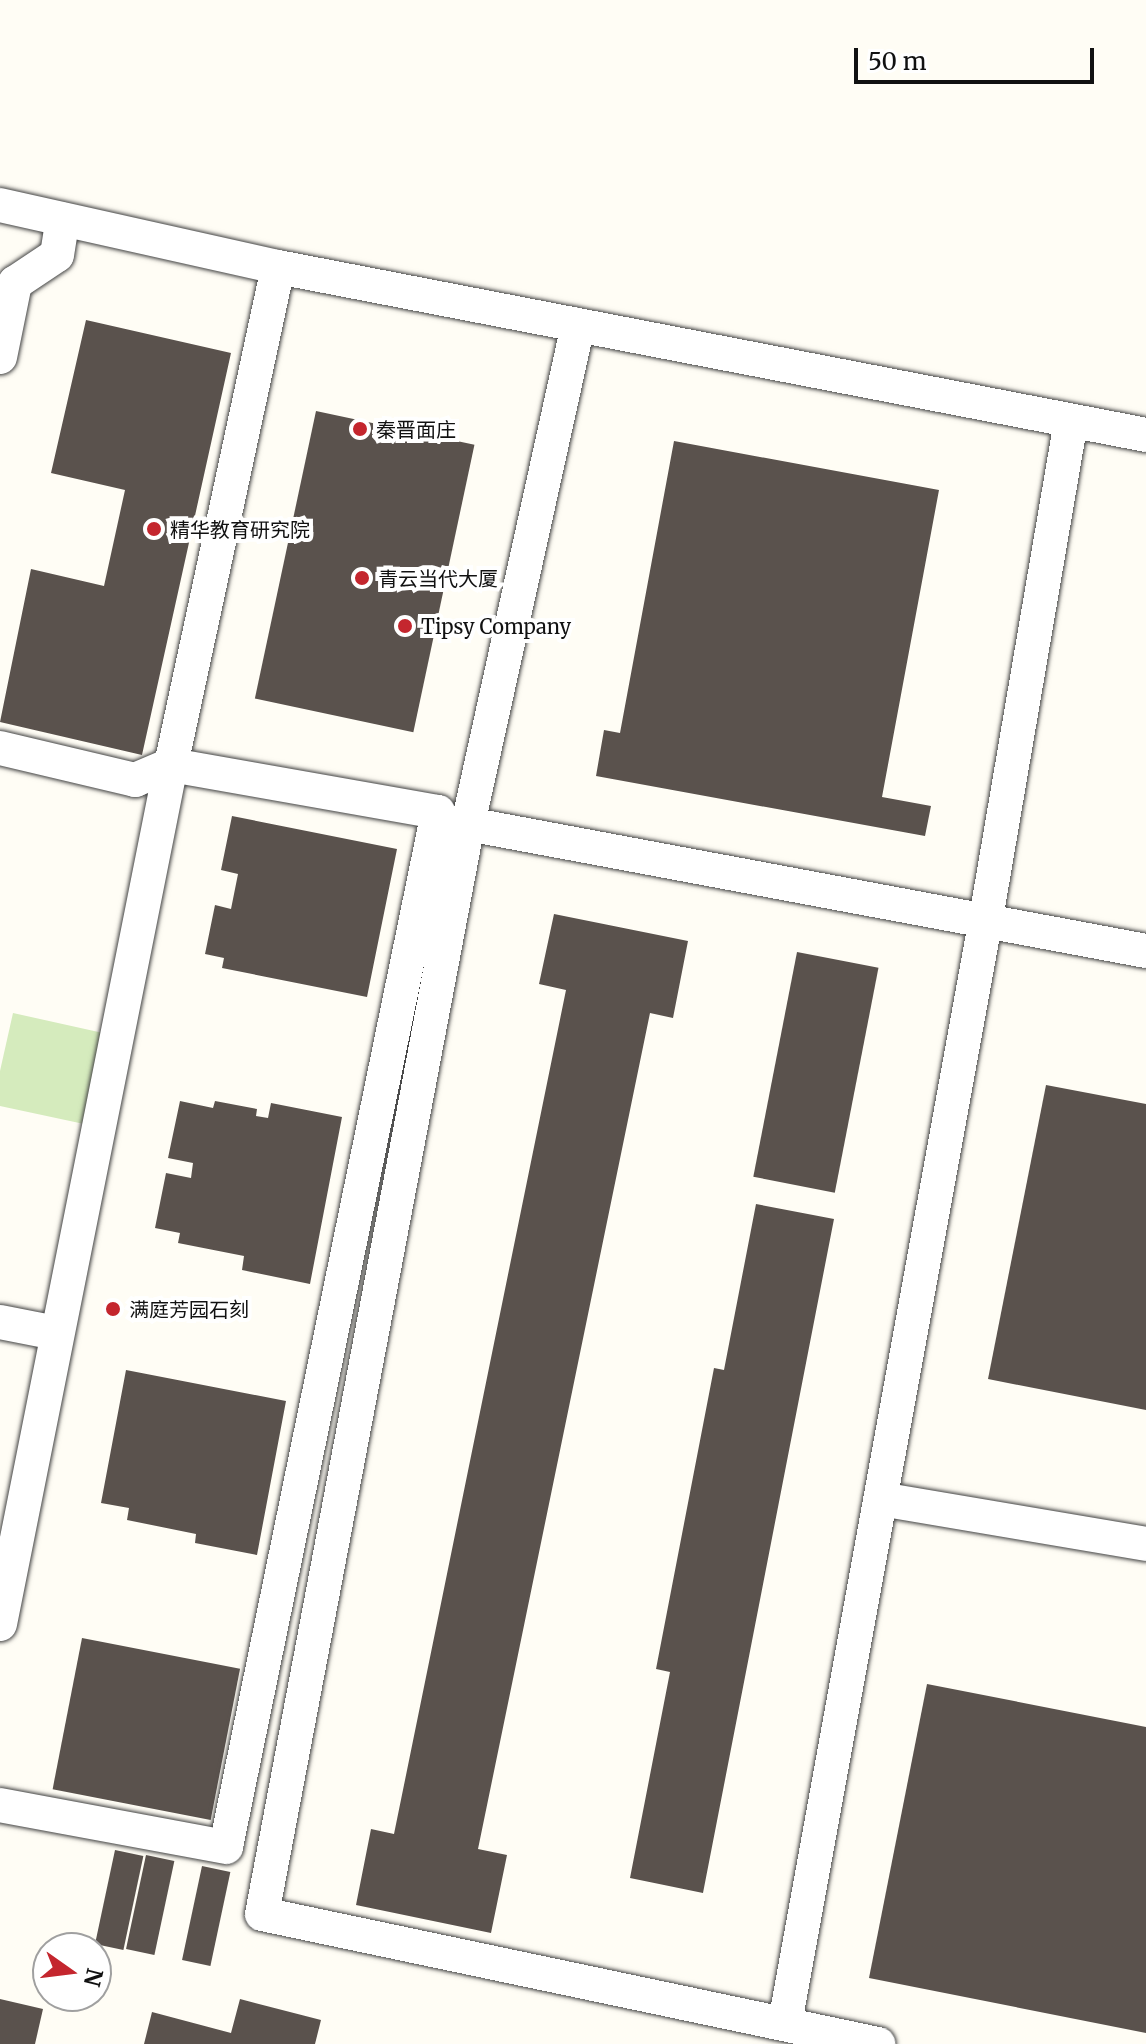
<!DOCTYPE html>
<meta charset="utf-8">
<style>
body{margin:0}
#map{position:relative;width:1146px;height:2044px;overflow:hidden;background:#fffdf5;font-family:Merriweather,"Noto Sans SC",serif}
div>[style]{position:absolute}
.green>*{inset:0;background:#d5ebbd}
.building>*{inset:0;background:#5a524d;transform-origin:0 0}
.roads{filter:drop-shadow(0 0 2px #444) drop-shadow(0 0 2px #444)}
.minor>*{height:34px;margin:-17px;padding:0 17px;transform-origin:17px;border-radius:17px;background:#fff}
.dots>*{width:22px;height:22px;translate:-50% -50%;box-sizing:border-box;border:4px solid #fff;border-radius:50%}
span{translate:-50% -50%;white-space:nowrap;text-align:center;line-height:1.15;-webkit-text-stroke:8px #fff;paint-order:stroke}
.poi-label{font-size:20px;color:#111}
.left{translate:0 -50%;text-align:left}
.north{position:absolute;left:32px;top:1932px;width:80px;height:80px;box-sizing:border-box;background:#fff;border:2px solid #a0a0a0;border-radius:50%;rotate:104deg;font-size:22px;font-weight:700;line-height:32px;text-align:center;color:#111}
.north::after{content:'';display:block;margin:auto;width:28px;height:36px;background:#c4262e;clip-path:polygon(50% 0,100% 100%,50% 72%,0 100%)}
.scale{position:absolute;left:854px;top:48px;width:240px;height:36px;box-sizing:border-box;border:4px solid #111;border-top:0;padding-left:10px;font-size:24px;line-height:28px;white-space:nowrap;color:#111;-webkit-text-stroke:6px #fff;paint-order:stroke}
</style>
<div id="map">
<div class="green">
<i style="clip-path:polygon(13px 1013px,103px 1033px,84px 1124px,0 1106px,0 1071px)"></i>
</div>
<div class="building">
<i style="clip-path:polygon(86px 320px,231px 353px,142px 755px,0 722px,31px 569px,104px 586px,125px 490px,51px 473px)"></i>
<i style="left:316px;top:411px;width:162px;height:294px;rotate:12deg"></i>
<i style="clip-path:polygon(674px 441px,939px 490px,882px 797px,931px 806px,925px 836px,596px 776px,604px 730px,620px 733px)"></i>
<i style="clip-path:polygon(232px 816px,397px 849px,367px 997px,222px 968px,224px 958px,205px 954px,215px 905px,231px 909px,238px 874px,221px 870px)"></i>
<i style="clip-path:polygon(554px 914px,688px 941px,673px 1018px,650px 1013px,478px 1849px,507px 1855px,491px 1933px,356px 1905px,371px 1829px,394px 1834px,566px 990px,539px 984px)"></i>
<i style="left:797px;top:952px;width:83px;height:229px;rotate:11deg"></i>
<i style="clip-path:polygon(1046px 1085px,1146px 1104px,1146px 1410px,988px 1379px)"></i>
<i style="clip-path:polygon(180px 1101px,213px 1108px,215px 1101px,257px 1109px,256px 1116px,268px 1118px,271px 1103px,342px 1117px,310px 1284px,242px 1270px,244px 1256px,178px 1243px,180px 1233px,155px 1228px,166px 1173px,191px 1178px,193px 1163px,168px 1158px)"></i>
<i style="clip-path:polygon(756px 1204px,834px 1219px,703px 1893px,630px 1878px,670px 1672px,656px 1669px,714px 1368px,724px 1370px)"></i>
<i style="clip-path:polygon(126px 1370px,286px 1401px,257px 1555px,195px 1543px,196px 1534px,127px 1520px,129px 1508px,101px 1503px)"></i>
<i style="left:82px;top:1638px;width:161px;height:154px;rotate:11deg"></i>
<i style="clip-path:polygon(927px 1684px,1146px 1727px,1146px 2033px,869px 1978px)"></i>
<i style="left:115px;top:1850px;width:29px;height:96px;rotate:12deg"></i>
<i style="left:146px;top:1855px;width:29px;height:96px;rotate:12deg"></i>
<i style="left:202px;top:1866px;width:29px;height:96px;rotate:12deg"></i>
<i style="clip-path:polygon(0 1999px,43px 2009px,35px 2044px,0 2044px)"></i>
<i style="clip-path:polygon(240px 1999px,321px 2020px,315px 2044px,144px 2044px,152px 2012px,231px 2033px)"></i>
</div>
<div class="roads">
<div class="minor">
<i style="left:0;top:205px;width:285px;rotate:12.6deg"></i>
<i style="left:278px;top:267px;width:884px;rotate:10.95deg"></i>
<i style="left:578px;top:325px;width:511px;rotate:102.43deg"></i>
<i style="left:468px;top:824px;width:1109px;rotate:100.7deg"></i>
<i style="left:262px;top:1914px;width:630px;rotate:11.92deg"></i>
<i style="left:0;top:357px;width:76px;rotate:-78.5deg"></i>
<i style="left:15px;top:283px;width:50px;rotate:-33.7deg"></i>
<i style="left:57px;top:255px;width:36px;rotate:-81deg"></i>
<i style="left:0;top:748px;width:139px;rotate:13.3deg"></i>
<i style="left:135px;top:780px;width:39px;rotate:-23deg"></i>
<i style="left:171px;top:765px;width:509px;rotate:-77.87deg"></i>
<i style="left:468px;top:824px;width:690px;rotate:10.61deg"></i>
<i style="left:0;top:1322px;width:57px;rotate:11.1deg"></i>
<i style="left:881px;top:1499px;width:269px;rotate:9.6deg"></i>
<i style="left:0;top:1624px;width:876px;rotate:-78.74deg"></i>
<i style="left:171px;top:765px;width:271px;rotate:10deg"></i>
<i style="left:438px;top:812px;width:1056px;rotate:101.58deg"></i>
<i style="left:226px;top:1847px;width:230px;rotate:-169.5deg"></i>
<i style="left:785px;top:2023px;width:1117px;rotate:-79.69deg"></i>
<i style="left:985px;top:924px;width:510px;rotate:-80.3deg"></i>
</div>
</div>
<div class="dots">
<i style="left:360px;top:429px;background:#c4262e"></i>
<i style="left:154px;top:529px;background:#c4262e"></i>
<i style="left:362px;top:578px;background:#c4262e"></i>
<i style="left:405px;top:626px;background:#c4262e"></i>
<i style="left:113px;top:1309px;background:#c4262e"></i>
</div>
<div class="poi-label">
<span class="left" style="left:376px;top:429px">秦晋面庄</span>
<span class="left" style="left:170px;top:529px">精华教育研究院</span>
<span class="left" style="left:378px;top:578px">青云当代大厦</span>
<span class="left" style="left:421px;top:626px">Tipsy Company</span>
<span class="left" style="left:129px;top:1309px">满庭芳园石刻</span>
</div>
<div class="north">N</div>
<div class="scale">50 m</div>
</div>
